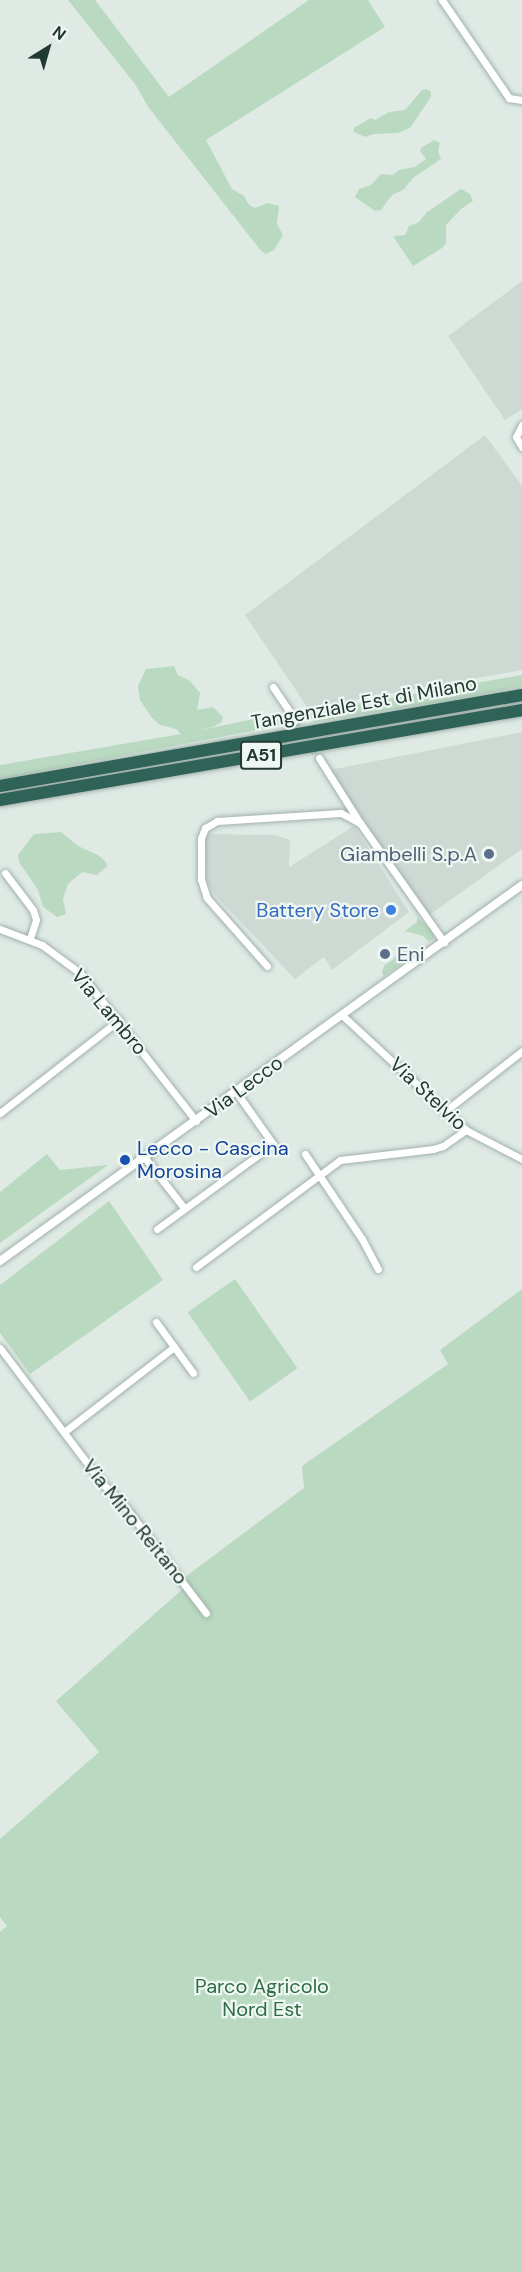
<!DOCTYPE html>
<style>
body{margin:0}
#map{position:relative;width:522px;height:2272px;overflow:hidden;background:#dfeae5;font-family:"DM Sans",sans-serif}
div>[style]{position:absolute}
.built>*{inset:0;background:#ced9d4}
.green>*{inset:0;background:#b9dac1;transform-origin:0 0}
.minor-tunnel>*{height:7px;margin-top:-3.5px;transform-origin:0;background:repeating-linear-gradient(90deg,#b9c7c1 0 7px,transparent 0 10.5px)}
.roads{filter:drop-shadow(0 0 2px #a2b1ac) drop-shadow(0 0 2px #a2b1ac)}
.minor>*{height:7px;margin:-3.5px;padding:0 3.5px;transform-origin:3.5px;border-radius:3.5px;background:#fff}
.tertiary>*{height:8px;margin:-4px;padding:0 4px;transform-origin:4px;border-radius:4px;background:#fff}
.motorway>*{height:12px;margin:-6px;padding:0 6px;transform-origin:6px;border-radius:6px;background:#2f6357}
.dots>*{width:16px;height:16px;translate:-50% -50%;box-sizing:border-box;border:3px solid #eff7f3;border-radius:50%}
span{translate:-50% -50%;white-space:nowrap;text-align:center;line-height:1.15;-webkit-text-stroke:4.5px #eff7f3;paint-order:stroke}
.shield-label span{padding:2px 4px;background:#eff7f3;border:2px solid;border-radius:4px;-webkit-text-stroke-width:0}
.shield-label{font-size:18px;color:#213932;font-weight:700}
.street-label{font-size:20px;color:#213932}
.service-label{font-size:20px;color:#4e5e75}
.right{translate:-100% -50%;text-align:right}
.left{translate:0 -50%;text-align:left}
.shop-label{font-size:20px;color:#366cbe}
.transit-label{font-size:20px;color:#164399}
.park-label{font-size:20px;color:#2e6d45}
.north{position:absolute;left:18px;top:18px;width:60px;height:60px;-webkit-text-stroke:4px #eff7f3;paint-order:stroke;rotate:37deg;font-size:16px;font-weight:700;line-height:24px;text-align:center;color:#213932}
.north::after{content:'';display:block;margin:auto;width:21px;height:27px;background:#213932;clip-path:polygon(50% 0,100% 100%,50% 72%,0 100%)}
</style>
<div id="map">
<div class="built">
<i style="clip-path:polygon(522px 281px,522px 409px,505px 420px,448px 336px)"></i>
<i style="clip-path:polygon(485px 435px,522px 486px,522px 670px,308px 708px,245px 615px)"></i>
<i style="clip-path:polygon(522px 732px,522px 849px,428px 916px,330px 770px)"></i>
<i style="clip-path:polygon(354px 826px,409px 912px,332px 970px,324px 957px,295px 979px,214px 894px,207px 881px,205px 834px,275px 835px,290px 840px,289px 867px)"></i>
</div>
<div class="green">
<i style="clip-path:polygon(68px 0,95px 0,169px 97px,309px 0,368px 0,385px 27px,206px 140px,232px 189px,244px 196px,249px 205px,255px 208px,268px 203px,279px 206px,277px 224px,283px 235px,274px 250px,266px 254px,261px 251px,149px 108px,135px 84px)"></i>
<i style="clip-path:polygon(427px 89px,431px 92px,431px 97px,410px 128px,398px 133px,374px 134px,365px 137px,354px 132px,354px 128px,371px 118px,375px 120px,389px 112px,405px 110px,422px 90px)"></i>
<i style="clip-path:polygon(434px 140px,440px 143px,438px 151px,441px 159px,414px 177px,403px 190px,392px 195px,381px 210px,375px 211px,355px 197px,359px 189px,371px 185px,381px 174px,393px 175px,399px 170px,415px 167px,426px 159px,420px 151px,421px 148px)"></i>
<i style="clip-path:polygon(461px 189px,470px 194px,473px 201px,461px 209px,446px 225px,446px 243px,442px 248px,413px 266px,393px 236px,405px 235px,409px 226px,419px 222px,427px 212px)"></i>
<i style="clip-path:polygon(174px 666px,178px 675px,190px 681px,200px 693px,197px 710px,213px 707px,223px 717px,222px 722px,215px 726px,201px 730px,282px 713px,289px 724px,0 779px,0 765px,181px 734px,176px 729px,160px 725px,152px 718px,140px 700px,138px 686px,146px 669px)"></i>
<i style="clip-path:polygon(522px 675px,522px 686px,452px 700px,314px 722px,305px 713px)"></i>
<i style="clip-path:polygon(61px 832px,78px 846px,98px 855px,106px 862px,107px 866px,97px 875px,82px 872px,68px 884px,63px 899px,66px 914px,57px 917px,43px 907px,38px 890px,19px 862px,18px 855px,34px 834px)"></i>
<i style="clip-path:polygon(417px 917px,434px 933px,434px 938px,429px 942px,423px 936px,405px 931px,417px 922px)"></i>
<i style="clip-path:polygon(404px 951px,413px 951px,414px 955px,384px 976px,382px 972px,384px 966px)"></i>
<i style="clip-path:polygon(47px 1154px,60px 1170px,108px 1165px,0 1243px,0 1192px)"></i>
<i style="clip-path:polygon(109px 1201px,163px 1280px,30px 1374px,0 1333px,0 1285px)"></i>
<i style="left:235px;top:1279px;width:109px;height:58px;rotate:55deg"></i>
<i style="clip-path:polygon(522px 1289px,522px 2272px,0 2272px,0 1932px,7px 1926px,0 1917px,0 1839px,99px 1752px,56px 1701px,185px 1587px,181px 1580px,304px 1488px,302px 1466px,448px 1364px,440px 1350px)"></i>
</div>
<div class="minor-tunnel">
<i style="left:295px;top:720px;width:45px;rotate:57.7deg"></i>
</div>
<div class="roads">
<div class="minor">
<i style="left:442px;top:0;width:119px;rotate:55.6deg"></i>
<i style="left:509px;top:98px;width:13px;rotate:9deg"></i>
<i style="left:522px;top:425px;width:13px;rotate:117deg"></i>
<i style="left:516px;top:437px;width:12px;rotate:59deg"></i>
<i style="left:273px;top:687px;width:40px;rotate:56deg"></i>
<i style="left:319px;top:758px;width:77px;rotate:57.8deg"></i>
<i style="left:360px;top:823px;width:146px;rotate:54.8deg"></i>
<i style="left:5px;top:873px;width:46px;rotate:52.9deg"></i>
<i style="left:33px;top:910px;width:10px;rotate:73deg"></i>
<i style="left:36px;top:920px;width:20px;rotate:108deg"></i>
<i style="left:0;top:929px;width:45px;rotate:20.9deg"></i>
<i style="left:42px;top:945px;width:47px;rotate:36.4deg"></i>
<i style="left:80px;top:973px;width:188px;rotate:51.9deg"></i>
<i style="left:267px;top:966px;width:91px;rotate:-131.4deg"></i>
<i style="left:207px;top:898px;width:20px;rotate:-108deg"></i>
<i style="left:201px;top:879px;width:41px;rotate:-90deg"></i>
<i style="left:201px;top:838px;width:11px;rotate:-68deg"></i>
<i style="left:205px;top:828px;width:14px;rotate:-30deg"></i>
<i style="left:217px;top:821px;width:124px;rotate:-3.7deg"></i>
<i style="left:341px;top:813px;width:21px;rotate:28deg"></i>
<i style="left:343px;top:1016px;width:168px;rotate:42.8deg"></i>
<i style="left:466px;top:1130px;width:63px;rotate:27.4deg"></i>
<i style="left:444px;top:1112px;width:99px;rotate:-38deg"></i>
<i style="left:0;top:1113px;width:151px;rotate:-38deg"></i>
<i style="left:305px;top:1154px;width:102px;rotate:56.2deg"></i>
<i style="left:362px;top:1239px;width:34px;rotate:62deg"></i>
<i style="left:145px;top:1158px;width:63px;rotate:52deg"></i>
<i style="left:157px;top:1229px;width:144px;rotate:-36.2deg"></i>
<i style="left:273px;top:1144px;width:64px;rotate:-125.4deg"></i>
<i style="left:196px;top:1267px;width:179px;rotate:-36.6deg"></i>
<i style="left:340px;top:1160px;width:94px;rotate:-6.7deg"></i>
<i style="left:433px;top:1149px;width:10px;rotate:-17deg"></i>
<i style="left:443px;top:1146px;width:28px;rotate:-35deg"></i>
<i style="left:156px;top:1322px;width:63px;rotate:54deg"></i>
<i style="left:0;top:1348px;width:171px;rotate:52.9deg"></i>
<i style="left:103px;top:1484px;width:33px;rotate:46deg"></i>
<i style="left:126px;top:1508px;width:132px;rotate:52.7deg"></i>
<i style="left:64px;top:1432px;width:139px;rotate:-37.7deg"></i>
</div>
<div class="tertiary">
<i style="left:0;top:1261px;width:643px;rotate:-35.77deg"></i>
</div>
<div class="motorway">
<i style="left:0;top:786px;width:530px;rotate:-9.89deg"></i>
<i style="left:0;top:800px;width:530px;rotate:-9.78deg"></i>
</div>
</div>
<div class="dots">
<i style="left:489px;top:854px;background:#5c6f8a"></i>
<i style="left:391px;top:910px;background:#3f7fe0"></i>
<i style="left:385px;top:954px;background:#5c6f8a"></i>
<i style="left:125px;top:1160px;background:#1a4fb4"></i>
</div>
<div class="shield-label">
<span style="left:261px;top:755px">A51</span>
</div>
<div class="street-label">
<span style="left:364px;top:703px;rotate:-10deg">Tangenziale Est di Milano</span>
<span style="left:109px;top:1012px;rotate:50deg">Via Lambro</span>
<span style="left:244px;top:1087px;rotate:-36deg">Via Lecco</span>
<span style="left:428px;top:1094px;rotate:43deg">Via Stelvio</span>
<span style="left:135px;top:1522px;rotate:51deg">Via Mino Reitano</span>
</div>
<div class="service-label">
<span class="right" style="left:477px;top:854px">Giambelli S.p.A</span>
<span class="left" style="left:397px;top:954px">Eni</span>
</div>
<div class="shop-label">
<span class="right" style="left:379px;top:910px">Battery Store</span>
</div>
<div class="transit-label">
<span class="left" style="left:137px;top:1160px">Lecco - Cascina<br>Morosina</span>
</div>
<div class="park-label">
<span style="left:262px;top:1998px">Parco Agricolo<br>Nord Est</span>
</div>
<div class="north">N</div>
</div>
